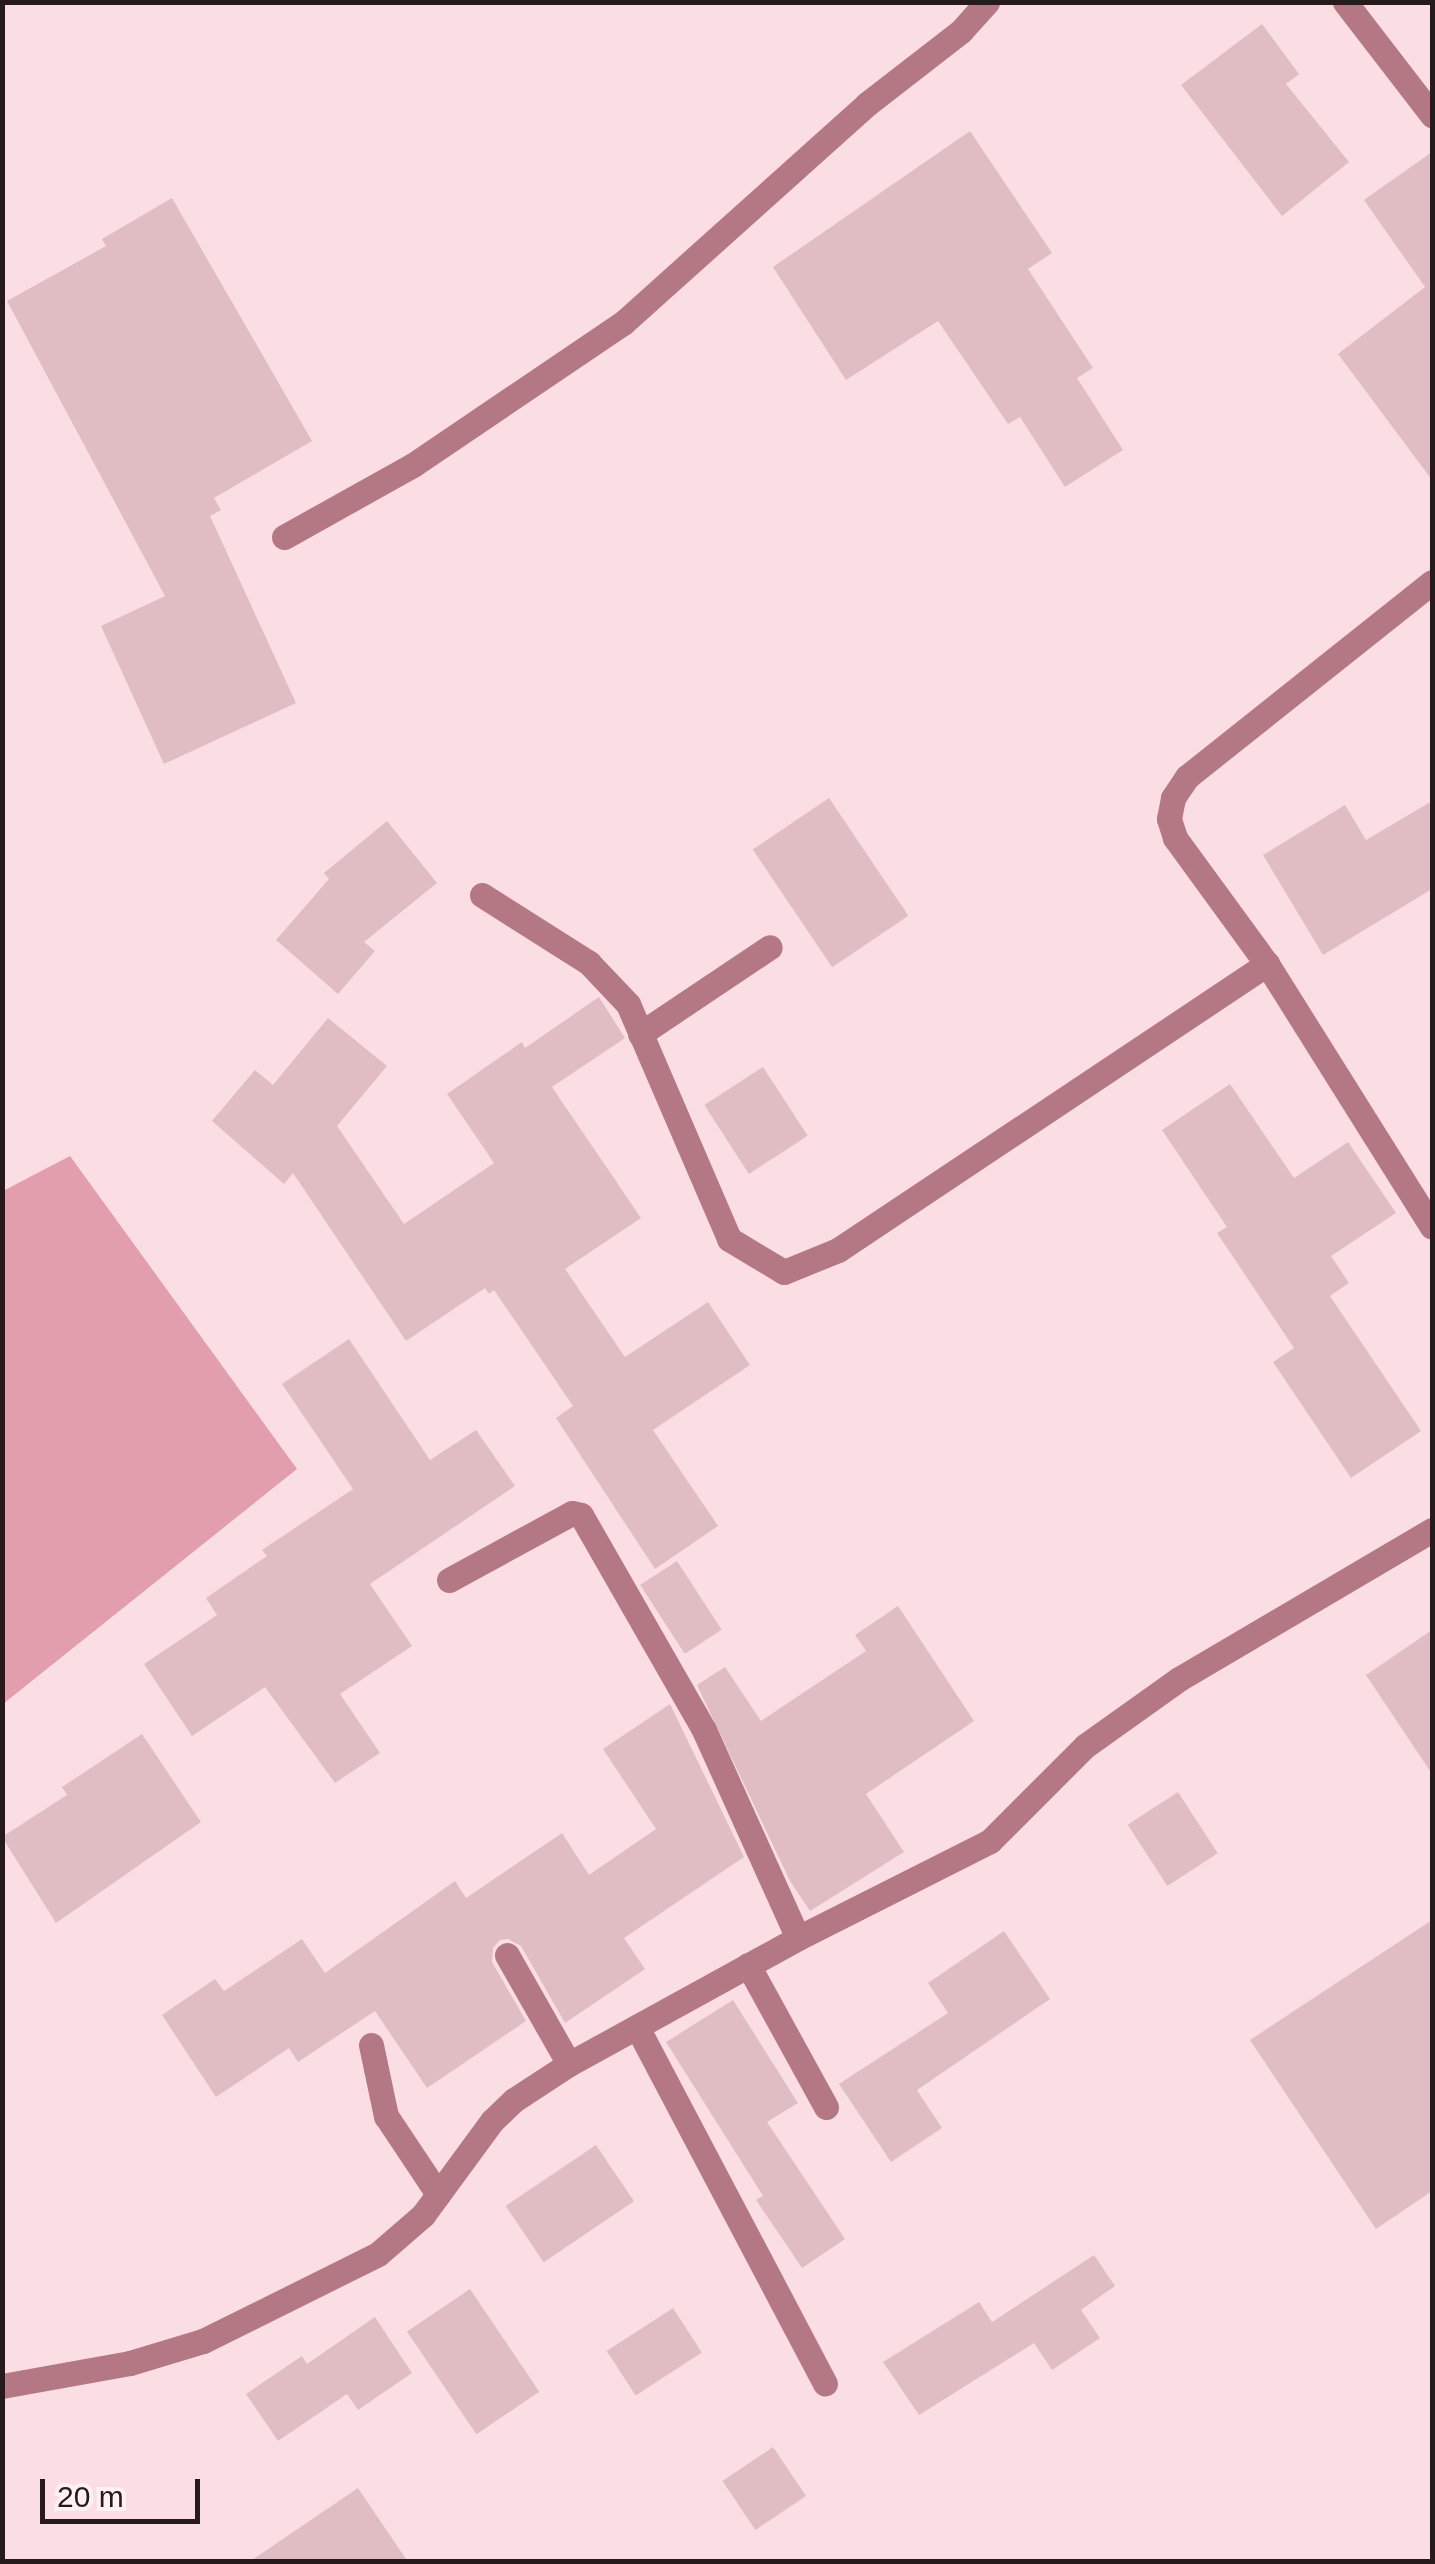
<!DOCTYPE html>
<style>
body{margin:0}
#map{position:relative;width:1435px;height:2564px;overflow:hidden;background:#fbdee4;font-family:Helvetica,sans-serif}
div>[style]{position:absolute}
.green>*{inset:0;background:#e29ead}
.building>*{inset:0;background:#e0bdc3;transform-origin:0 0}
.minor>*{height:25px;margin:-12.5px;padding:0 12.5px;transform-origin:12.5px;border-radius:12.5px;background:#b47885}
span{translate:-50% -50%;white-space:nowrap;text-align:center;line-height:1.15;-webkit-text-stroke:9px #fff0f2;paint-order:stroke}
.frame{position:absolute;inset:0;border:5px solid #261a1c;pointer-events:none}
.scale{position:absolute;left:40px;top:2479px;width:160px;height:45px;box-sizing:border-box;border:5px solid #261a1c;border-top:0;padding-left:12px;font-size:30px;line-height:35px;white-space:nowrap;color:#261a1c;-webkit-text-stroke:8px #fff0f2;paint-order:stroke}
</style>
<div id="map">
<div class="green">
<i style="clip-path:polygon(70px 1156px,297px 1469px,3px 1704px,3px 1191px)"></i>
</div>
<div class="building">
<i style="clip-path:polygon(1262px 24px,1299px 74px,1286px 84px,1349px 162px,1282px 216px,1181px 85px)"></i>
<i style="clip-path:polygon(970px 131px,1052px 253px,1028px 269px,1093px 368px,1077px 378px,1123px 450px,1065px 487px,1020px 417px,1008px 424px,938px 321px,846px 380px,773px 267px)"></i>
<i style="clip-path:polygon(1432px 152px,1432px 480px,1338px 354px,1425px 287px,1364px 200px)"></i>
<i style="clip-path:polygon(172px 198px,312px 441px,214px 498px,221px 510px,210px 516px,296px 703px,164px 764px,101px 626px,165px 596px,7px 301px,106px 246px,102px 239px)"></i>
<i style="left:829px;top:798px;width:142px;height:92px;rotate:56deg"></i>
<i style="clip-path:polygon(1432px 801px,1432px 889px,1323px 955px,1263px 855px,1345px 805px,1366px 840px)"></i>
<i style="clip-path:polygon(387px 821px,437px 883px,364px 942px,375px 951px,338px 994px,276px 940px,329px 879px,324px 873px)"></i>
<i style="clip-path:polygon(599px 997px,625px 1038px,552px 1087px,641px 1218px,565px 1269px,625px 1357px,708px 1302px,750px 1365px,653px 1430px,718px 1526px,655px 1569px,556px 1418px,573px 1406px,494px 1290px,489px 1294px,485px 1288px,406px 1341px,293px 1173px,284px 1184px,212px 1121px,255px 1070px,273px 1085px,328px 1018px,387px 1066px,337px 1126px,404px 1224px,494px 1163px,447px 1094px,522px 1042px,525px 1048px)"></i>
<i style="left:763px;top:1067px;width:82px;height:70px;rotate:57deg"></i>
<i style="clip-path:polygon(1230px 1084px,1294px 1178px,1348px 1142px,1396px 1213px,1331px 1256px,1349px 1283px,1330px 1296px,1421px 1431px,1351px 1478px,1273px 1362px,1294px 1348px,1217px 1233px,1227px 1227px,1162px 1130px)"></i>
<i style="clip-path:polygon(349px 1339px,430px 1460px,476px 1430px,515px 1486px,370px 1584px,412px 1646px,340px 1694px,380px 1753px,335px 1783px,265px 1687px,192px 1736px,144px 1664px,217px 1615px,206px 1598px,267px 1556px,262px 1550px,353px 1489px,282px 1384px)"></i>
<i style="left:677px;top:1561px;width:82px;height:44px;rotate:57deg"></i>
<i style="clip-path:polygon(898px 1606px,974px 1721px,866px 1794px,904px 1852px,810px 1911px,790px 1881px,697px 1685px,725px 1667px,761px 1721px,866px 1651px,855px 1635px)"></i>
<i style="clip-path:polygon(1432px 1630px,1432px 1774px,1366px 1675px)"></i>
<i style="clip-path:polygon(670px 1704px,744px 1857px,624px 1938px,645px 1969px,565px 2023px,521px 1946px,508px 1939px,500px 1940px,493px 1948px,492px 1962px,526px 2021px,427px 2088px,375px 2011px,298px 2062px,289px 2048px,216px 2097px,162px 2015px,215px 1979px,224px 1991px,302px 1939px,325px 1973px,455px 1881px,466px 1898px,562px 1833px,589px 1875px,656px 1829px,603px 1749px)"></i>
<i style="clip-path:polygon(142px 1734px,201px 1822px,56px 1923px,2px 1837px,67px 1795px,62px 1787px)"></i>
<i style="left:1178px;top:1792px;width:73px;height:60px;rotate:57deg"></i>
<i style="clip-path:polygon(1432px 1920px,1432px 2191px,1376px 2229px,1250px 2040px)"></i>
<i style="clip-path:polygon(1004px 1931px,1050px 1999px,917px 2090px,942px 2128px,891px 2162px,839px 2084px,948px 2013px,928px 1983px)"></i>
<i style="clip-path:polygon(733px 2000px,798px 2103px,767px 2122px,845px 2239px,802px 2268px,756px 2200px,763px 2196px,666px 2042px)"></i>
<i style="left:596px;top:2145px;width:68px;height:109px;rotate:56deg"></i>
<i style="clip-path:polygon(1094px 2255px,1115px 2286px,1081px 2310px,1100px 2338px,1052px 2370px,1034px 2343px,919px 2415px,883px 2362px,979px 2302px,992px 2322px)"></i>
<i style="left:470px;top:2289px;width:124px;height:76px;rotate:56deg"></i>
<i style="left:673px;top:2308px;width:53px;height:79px;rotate:57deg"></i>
<i style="clip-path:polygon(375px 2317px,412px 2373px,358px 2410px,347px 2394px,278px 2441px,246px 2394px,302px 2356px,307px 2364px)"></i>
<i style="left:773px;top:2447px;width:59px;height:61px;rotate:56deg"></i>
<i style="clip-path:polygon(358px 2488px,408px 2562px,249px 2562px)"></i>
</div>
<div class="minor">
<i style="left:1345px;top:2px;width:143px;rotate:52.4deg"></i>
<i style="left:284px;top:537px;width:148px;rotate:-29.2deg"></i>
<i style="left:413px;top:465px;width:254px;rotate:-34.1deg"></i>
<i style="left:623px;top:323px;width:328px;rotate:-41.9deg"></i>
<i style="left:867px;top:104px;width:119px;rotate:-37.8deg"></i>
<i style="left:961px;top:31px;width:39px;rotate:-48deg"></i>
<i style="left:1432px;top:582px;width:313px;rotate:141.5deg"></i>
<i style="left:1187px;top:777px;width:25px;rotate:124deg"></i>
<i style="left:1173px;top:798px;width:21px;rotate:101deg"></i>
<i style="left:1169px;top:819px;width:20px;rotate:72deg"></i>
<i style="left:1175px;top:838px;width:156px;rotate:53.9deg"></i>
<i style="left:1267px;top:964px;width:310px;rotate:57.9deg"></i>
<i style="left:482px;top:895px;width:127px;rotate:32.4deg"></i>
<i style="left:589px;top:963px;width:57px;rotate:46.4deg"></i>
<i style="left:628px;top:1004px;width:256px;rotate:66.7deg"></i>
<i style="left:729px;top:1239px;width:64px;rotate:31deg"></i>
<i style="left:784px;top:1272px;width:58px;rotate:-22.2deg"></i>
<i style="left:838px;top:1250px;width:516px;rotate:-33.69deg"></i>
<i style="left:640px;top:1034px;width:156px;rotate:-33.8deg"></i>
<i style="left:449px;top:1580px;width:140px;rotate:-28.6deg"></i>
<i style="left:572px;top:1513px;width:9px;rotate:13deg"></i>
<i style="left:581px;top:1515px;width:248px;rotate:60.2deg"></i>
<i style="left:704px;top:1730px;width:228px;rotate:65.7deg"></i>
<i style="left:507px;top:1955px;width:125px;rotate:60.4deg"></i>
<i style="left:748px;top:1965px;width:162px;rotate:61.2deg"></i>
<i style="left:637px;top:2027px;width:403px;rotate:62.2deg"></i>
<i style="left:371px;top:2045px;width:73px;rotate:78.1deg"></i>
<i style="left:386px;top:2116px;width:94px;rotate:56.3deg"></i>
<i style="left:2px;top:2386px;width:130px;rotate:-10.2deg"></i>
<i style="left:130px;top:2363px;width:76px;rotate:-16.8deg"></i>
<i style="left:203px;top:2341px;width:195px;rotate:-26.4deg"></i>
<i style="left:378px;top:2254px;width:60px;rotate:-40.9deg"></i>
<i style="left:423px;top:2215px;width:117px;rotate:-53.7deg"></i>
<i style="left:492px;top:2121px;width:30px;rotate:-44deg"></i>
<i style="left:514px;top:2100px;width:66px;rotate:-33.2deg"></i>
<i style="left:569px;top:2064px;width:261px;rotate:-28.8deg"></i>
<i style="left:798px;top:1938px;width:215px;rotate:-26.8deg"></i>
<i style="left:990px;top:1841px;width:134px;rotate:-45deg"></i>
<i style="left:1085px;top:1746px;width:115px;rotate:-35.5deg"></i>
<i style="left:1179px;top:1679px;width:294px;rotate:-30.5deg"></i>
</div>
<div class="frame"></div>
<div class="scale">20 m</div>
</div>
